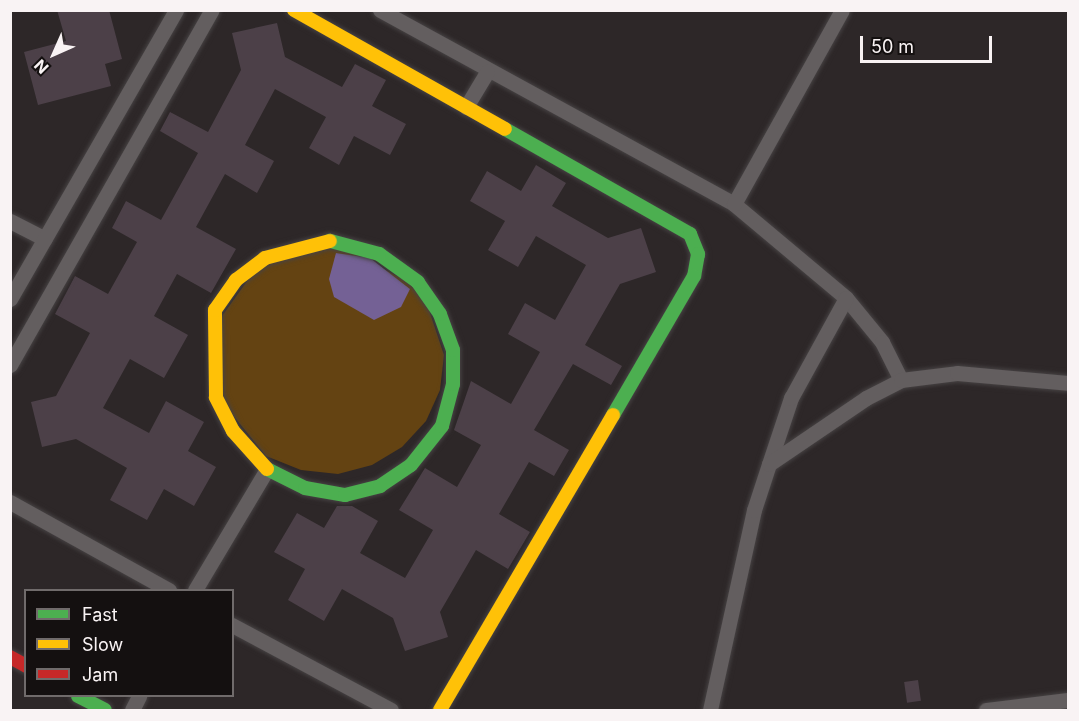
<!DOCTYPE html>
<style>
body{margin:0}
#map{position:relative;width:1079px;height:721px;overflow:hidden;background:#2d2728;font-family:Inter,sans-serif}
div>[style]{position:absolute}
.green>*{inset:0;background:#644312}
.water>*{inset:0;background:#746195}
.building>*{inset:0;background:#4c4048;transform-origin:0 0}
.roads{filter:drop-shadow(0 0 2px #464243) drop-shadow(0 0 2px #464243)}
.street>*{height:15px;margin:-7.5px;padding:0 7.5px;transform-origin:7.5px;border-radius:7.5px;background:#635e5f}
.fast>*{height:14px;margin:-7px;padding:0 7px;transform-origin:7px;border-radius:7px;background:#4caf50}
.slow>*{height:14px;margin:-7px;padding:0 7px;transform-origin:7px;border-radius:7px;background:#ffc107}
.jam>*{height:14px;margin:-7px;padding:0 7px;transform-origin:7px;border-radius:7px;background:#c62828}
span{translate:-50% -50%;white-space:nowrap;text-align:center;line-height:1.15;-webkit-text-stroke:6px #141010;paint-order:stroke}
.frame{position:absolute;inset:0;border:12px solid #f9f3f4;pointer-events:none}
.legend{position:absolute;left:24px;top:589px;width:210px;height:108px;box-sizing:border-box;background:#141010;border:2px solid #706b6b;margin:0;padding:8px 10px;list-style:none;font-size:18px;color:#f9f3f4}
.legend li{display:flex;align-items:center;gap:12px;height:30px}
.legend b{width:30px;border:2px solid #706b6b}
.north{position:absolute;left:24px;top:24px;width:60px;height:60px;-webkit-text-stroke:4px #141010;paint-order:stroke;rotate:225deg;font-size:16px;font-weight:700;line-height:24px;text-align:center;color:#f9f3f4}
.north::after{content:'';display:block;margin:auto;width:21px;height:27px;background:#f9f3f4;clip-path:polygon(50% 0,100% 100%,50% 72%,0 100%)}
.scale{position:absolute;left:860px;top:36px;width:132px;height:27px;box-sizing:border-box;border:3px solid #f9f3f4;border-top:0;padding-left:8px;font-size:18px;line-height:21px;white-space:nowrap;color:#f9f3f4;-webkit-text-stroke:4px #141010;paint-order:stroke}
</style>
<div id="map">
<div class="green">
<i style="clip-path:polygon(331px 242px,422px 289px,444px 355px,440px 390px,426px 421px,402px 447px,372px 465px,338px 474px,301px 470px,266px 456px,219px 398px,217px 323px,260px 263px)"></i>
</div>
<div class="water">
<i style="clip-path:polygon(336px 253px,370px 258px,410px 289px,401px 307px,374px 320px,334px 297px,329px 279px)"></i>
</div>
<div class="building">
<i style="clip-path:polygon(57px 10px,109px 10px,122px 59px,105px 64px,111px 86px,38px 105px,24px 52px,66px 41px)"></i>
<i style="clip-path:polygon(277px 23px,285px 57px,342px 87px,355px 64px,386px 80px,372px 106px,406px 124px,390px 155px,354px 136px,339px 165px,309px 148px,326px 117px,275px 89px,245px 145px,274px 161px,257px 193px,225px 174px,196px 227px,236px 249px,211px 293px,177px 274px,154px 316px,188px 335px,164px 378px,130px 359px,103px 408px,149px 433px,166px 401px,204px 422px,188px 451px,216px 467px,194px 506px,164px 489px,147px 520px,110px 500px,127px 468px,76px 439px,42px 447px,31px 402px,56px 396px,90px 333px,55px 314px,75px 276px,108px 294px,137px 242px,112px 228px,126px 201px,161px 220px,198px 153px,160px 131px,170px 112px,208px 132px,241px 70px,232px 33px)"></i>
<i style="clip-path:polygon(536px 165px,566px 183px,552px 206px,608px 238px,641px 228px,656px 272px,620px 284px,585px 345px,622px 366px,611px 385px,573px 364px,534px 430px,569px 450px,554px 476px,529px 462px,499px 514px,530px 532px,508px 569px,476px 550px,440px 612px,448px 637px,405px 651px,393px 618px,342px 589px,324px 621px,288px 600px,305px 569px,274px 552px,297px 513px,324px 528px,337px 506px,352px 506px,378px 521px,360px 553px,405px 578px,433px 530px,399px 510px,425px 468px,457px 487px,481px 445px,454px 430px,471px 381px,511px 404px,540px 352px,508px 334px,525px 303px,555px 320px,586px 265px,536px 236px,518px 267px,488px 250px,505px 221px,470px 201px,487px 171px,521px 191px)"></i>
<i style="left:918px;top:680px;width:21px;height:14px;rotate:82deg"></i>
</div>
<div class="roads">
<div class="street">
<i style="left:380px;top:10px;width:404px;rotate:28.7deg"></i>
<i style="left:734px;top:204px;width:146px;rotate:40deg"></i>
<i style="left:846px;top:298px;width:57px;rotate:50.7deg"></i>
<i style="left:882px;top:342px;width:42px;rotate:63.4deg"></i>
<i style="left:466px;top:107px;width:41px;rotate:-59deg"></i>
<i style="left:734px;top:204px;width:222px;rotate:-60.9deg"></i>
<i style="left:10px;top:221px;width:39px;rotate:27deg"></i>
<i style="left:10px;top:299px;width:333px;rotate:-60.1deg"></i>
<i style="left:10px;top:365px;width:408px;rotate:-60.4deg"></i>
<i style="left:769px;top:464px;width:70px;rotate:-71.6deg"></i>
<i style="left:791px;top:398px;width:114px;rotate:-61.2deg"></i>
<i style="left:10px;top:502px;width:182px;rotate:29deg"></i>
<i style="left:195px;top:590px;width:141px;rotate:-59.2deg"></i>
<i style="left:232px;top:625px;width:180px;rotate:28.1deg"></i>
<i style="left:132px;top:710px;width:16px;rotate:-63deg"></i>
<i style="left:710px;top:710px;width:205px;rotate:-77.6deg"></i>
<i style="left:754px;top:510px;width:48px;rotate:-71.9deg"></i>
<i style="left:769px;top:464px;width:117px;rotate:-34.2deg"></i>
<i style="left:866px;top:398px;width:39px;rotate:-27deg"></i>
<i style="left:901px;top:380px;width:56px;rotate:-7.1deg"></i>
<i style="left:957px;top:373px;width:111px;rotate:5.1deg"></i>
<i style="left:986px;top:710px;width:83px;rotate:-7deg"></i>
</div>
<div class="fast">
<i style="left:505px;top:129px;width:213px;rotate:29.6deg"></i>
<i style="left:690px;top:234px;width:22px;rotate:68deg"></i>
<i style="left:698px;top:254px;width:22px;rotate:100deg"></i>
<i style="left:694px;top:276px;width:161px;rotate:120.2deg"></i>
<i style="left:267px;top:469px;width:42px;rotate:26.6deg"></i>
<i style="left:305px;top:488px;width:41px;rotate:9.9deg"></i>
<i style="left:345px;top:495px;width:36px;rotate:-14deg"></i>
<i style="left:380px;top:486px;width:37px;rotate:-34deg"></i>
<i style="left:411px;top:465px;width:50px;rotate:-51.5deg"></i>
<i style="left:442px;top:426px;width:43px;rotate:-75.3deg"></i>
<i style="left:453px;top:384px;width:34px;rotate:-90deg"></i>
<i style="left:453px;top:350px;width:38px;rotate:-110deg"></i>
<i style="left:440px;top:314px;width:39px;rotate:-125deg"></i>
<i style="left:418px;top:282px;width:48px;rotate:-144.3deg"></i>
<i style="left:379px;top:254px;width:51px;rotate:-165.1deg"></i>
<i style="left:78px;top:696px;width:30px;rotate:27deg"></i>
</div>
<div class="slow">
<i style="left:294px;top:10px;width:242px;rotate:29.4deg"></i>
<i style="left:267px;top:469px;width:51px;rotate:-131.8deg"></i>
<i style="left:233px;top:431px;width:38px;rotate:-117deg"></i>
<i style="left:216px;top:397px;width:87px;rotate:-90.7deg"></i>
<i style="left:215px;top:310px;width:37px;rotate:-55deg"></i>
<i style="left:236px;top:280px;width:36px;rotate:-37deg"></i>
<i style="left:265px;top:258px;width:67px;rotate:-14.7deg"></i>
<i style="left:440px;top:710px;width:342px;rotate:-59.6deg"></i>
</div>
<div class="jam">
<i style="left:10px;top:657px;width:18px;rotate:29deg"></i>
</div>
</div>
<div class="frame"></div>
<ul class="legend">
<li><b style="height:8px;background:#4caf50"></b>Fast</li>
<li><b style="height:8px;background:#ffc107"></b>Slow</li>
<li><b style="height:8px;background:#c62828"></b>Jam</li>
</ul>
<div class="north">N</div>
<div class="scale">50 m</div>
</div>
